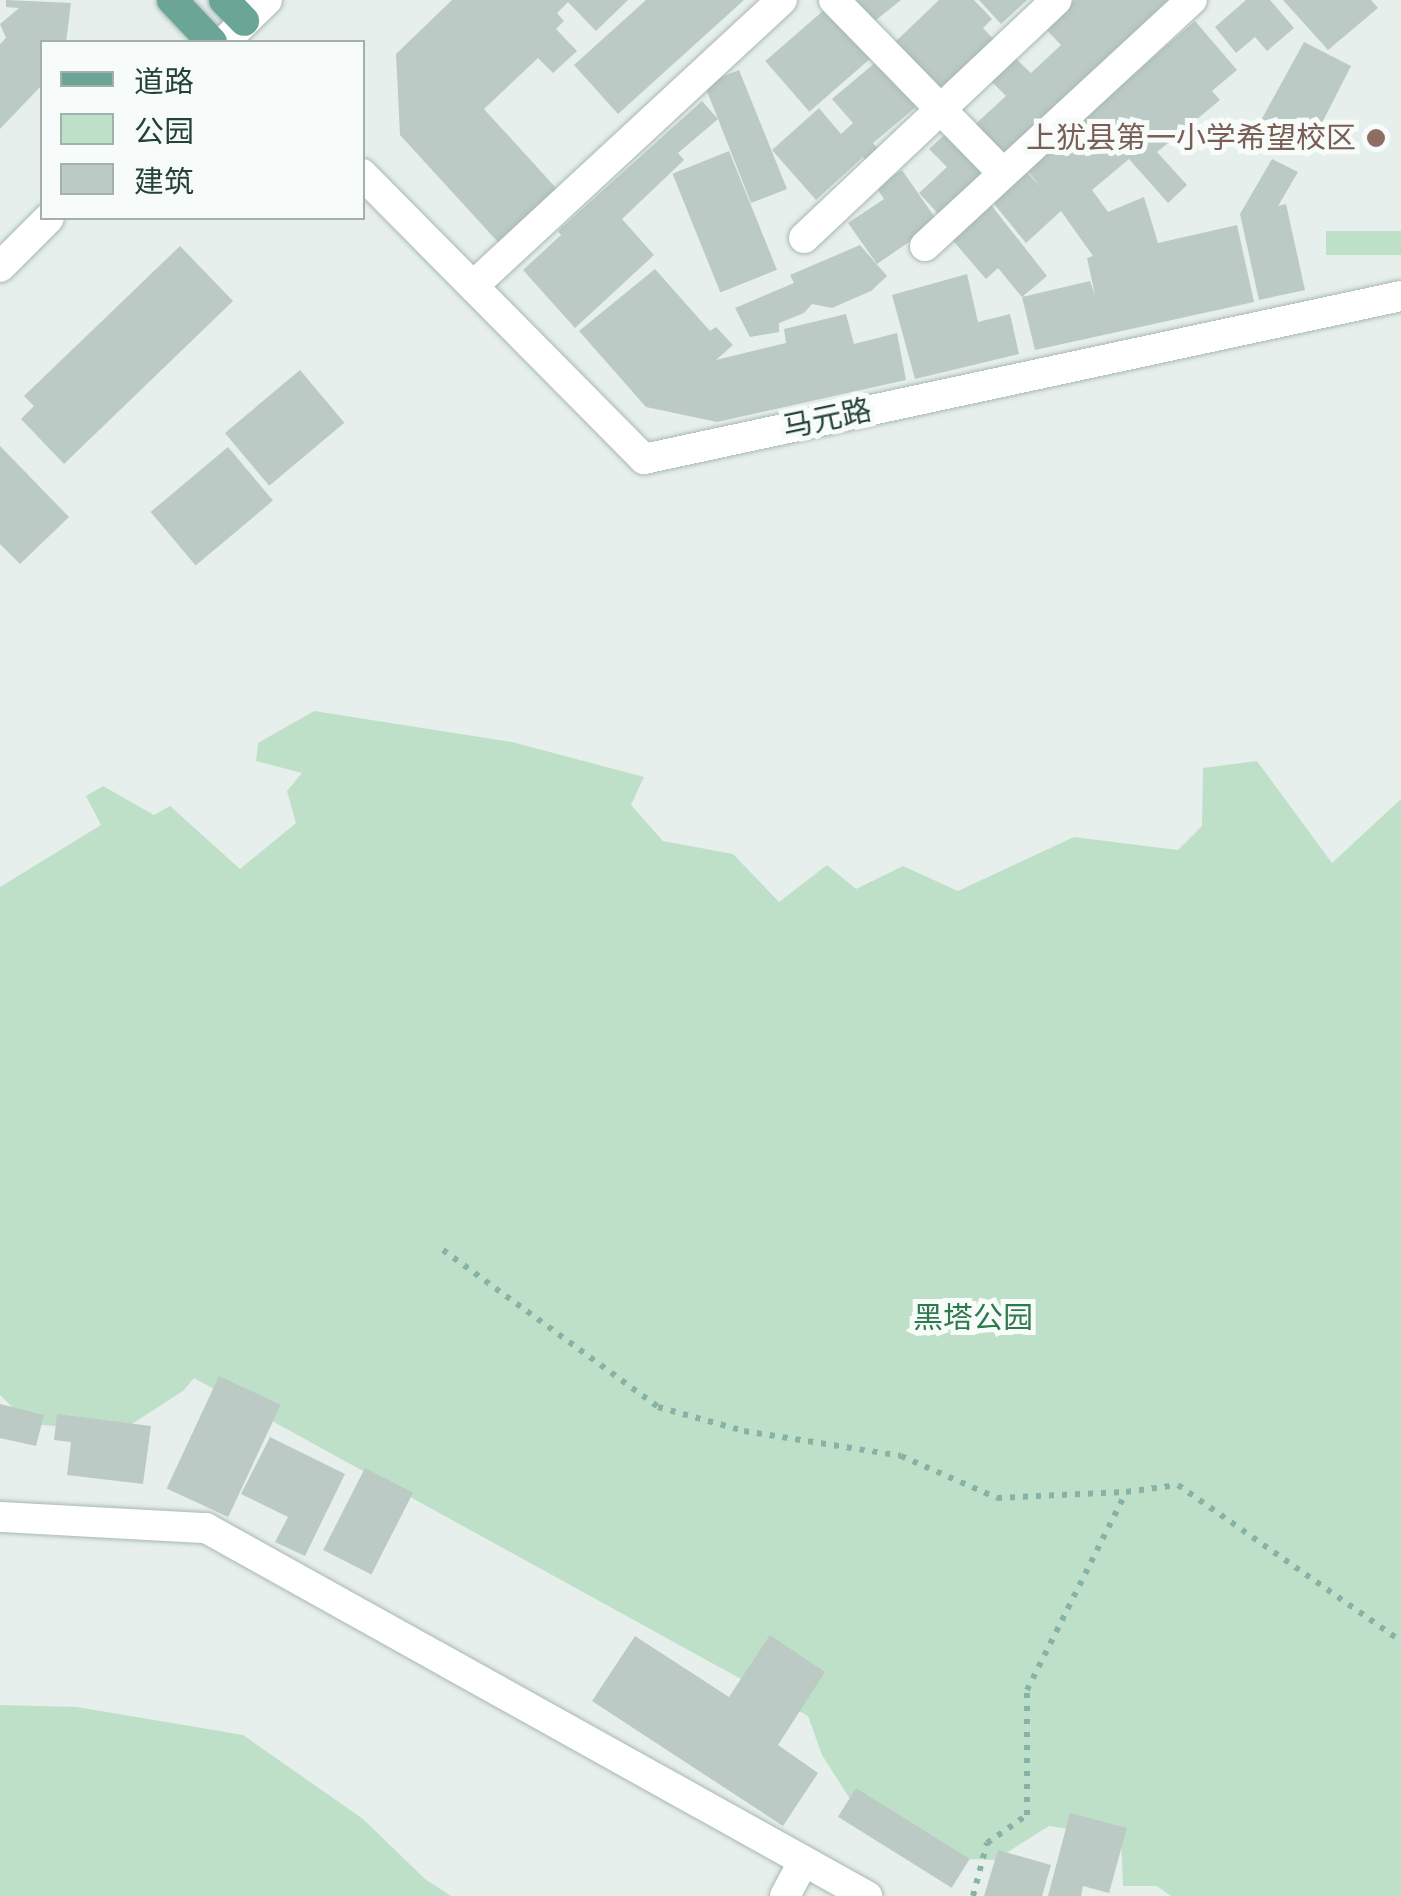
<!DOCTYPE html>
<meta charset="utf-8">
<style>
body{margin:0}
#map{position:relative;width:1401px;height:1896px;overflow:hidden;background:#e6efeb;font-family:Arial,"Noto Sans SC",sans-serif}
div>[style]{position:absolute}
.green>*{inset:0;background:#bfe0c8;transform-origin:0 0}
.building>*{inset:0;background:#bbcac4;transform-origin:0 0}
.path>*{height:6px;margin-top:-3px;transform-origin:0;background:repeating-linear-gradient(90deg,#86b3a5 0 5px,transparent 0 13px)}
.roads{filter:drop-shadow(0 0 2px #a8b8b2) drop-shadow(0 0 2px #a8b8b2)}
.street>*{height:30px;margin:-15px;padding:0 15px;transform-origin:15px;border-radius:15px;background:#fff}
.secondary>*{height:30px;margin:-15px;padding:0 15px;transform-origin:15px;border-radius:15px;background:#fff}
.primary>*{height:30px;margin:-15px;padding:0 15px;transform-origin:15px;border-radius:15px;background:#6aa596}
.dots>*{width:28px;height:28px;translate:-50% -50%;box-sizing:border-box;border:5px solid #f7fbf9;border-radius:50%}
span{translate:-50% -50%;white-space:nowrap;text-align:center;line-height:1.15;-webkit-text-stroke:10px #f7fbf9;paint-order:stroke}
.education-label{font-size:30px;color:#785e54}
.right{translate:-100% -50%;text-align:right}
.street-label{font-size:30px;color:#24423a}
.park-label{font-size:30px;color:#2d7a4b}
.legend{position:absolute;left:40px;top:40px;width:325px;height:180px;box-sizing:border-box;background:#f7fbf9;border:2px solid #a3b1ad;margin:0;padding:12px 18px;list-style:none;font-size:30px;color:#24423a}
.legend li{display:flex;align-items:center;gap:20px;height:50px}
.legend b{width:50px;border:2px solid #a3b1ad}
</style>
<div id="map">
<div class="green">
<i style="left:1401px;top:231px;width:24px;height:75px;rotate:90deg"></i>
<i style="clip-path:polygon(314px 711px,512px 742px,644px 777px,631px 805px,663px 841px,733px 854px,779px 902px,827px 865px,856px 889px,903px 866px,958px 891px,1074px 837px,1178px 850px,1202px 826px,1203px 768px,1257px 761px,1332px 863px,1401px 799px,1401px 1896px,1171px 1896px,1157px 1886px,1123px 1886px,1121px 1837px,1049px 1826px,995px 1860px,939px 1858px,850px 1799px,822px 1755px,808px 1716px,194px 1378px,183px 1391px,121px 1431px,29px 1424px,0 1395px,0 887px,101px 825px,86px 796px,103px 786px,154px 815px,170px 806px,240px 869px,296px 823px,287px 791px,302px 773px,256px 761px,258px 743px)"></i>
<i style="clip-path:polygon(0 1705px,77px 1707px,243px 1735px,363px 1819px,425px 1879px,451px 1896px,0 1896px)"></i>
</div>
<div class="building">
<i style="clip-path:polygon(6px 0,71px 3px,66px 42px,42px 42px,42px 85px,0 129px,0 44px,6px 38px,0 24px,19px 8px,6px 7px)"></i>
<i style="clip-path:polygon(452px 0,628px 0,596px 31px,568px 2px,557px 13px,564px 21px,556px 29px,577px 51px,553px 73px,538px 58px,484px 109px,566px 199px,508px 253px,400px 135px,396px 54px)"></i>
<i style="clip-path:polygon(646px 0,744px 0,618px 114px,574px 65px)"></i>
<i style="clip-path:polygon(846px 0,901px 0,867px 27px)"></i>
<i style="clip-path:polygon(939px 0,974px 0,992px 19px,983px 28px,997px 43px,943px 96px,893px 44px)"></i>
<i style="clip-path:polygon(979px 0,1027px 0,1001px 24px)"></i>
<i style="clip-path:polygon(1074px 0,1168px 0,999px 159px,970px 129px,1006px 96px,990px 80px,1014px 57px,1031px 73px,1061px 45px,1044px 27px)"></i>
<i style="clip-path:polygon(1246px 0,1270px 0,1294px 28px,1267px 51px,1255px 37px,1236px 53px,1215px 27px)"></i>
<i style="clip-path:polygon(1283px 0,1371px 0,1378px 8px,1328px 50px)"></i>
<i style="left:831px;top:4px;width:67px;height:87px;rotate:49deg"></i>
<i style="clip-path:polygon(1195px 21px,1237px 70px,1212px 91px,1220px 100px,1157px 152px,1187px 185px,1168px 203px,1129px 159px,1092px 190px,1108px 212px,1144px 197px,1158px 243px,1237px 225px,1254px 302px,1035px 350px,1022px 297px,1090px 281px,1095px 295px,1087px 258px,1093px 256px,1061px 211px,1026px 243px,990px 199px,1024px 169px,1042px 188px,1025px 168px)"></i>
<i style="clip-path:polygon(1304px 42px,1351px 66px,1323px 121px,1272px 145px,1253px 135px)"></i>
<i style="clip-path:polygon(876px 62px,916px 107px,873px 143px,882px 154px,870px 165px,863px 157px,816px 200px,772px 150px,819px 108px,841px 134px,853px 123px,832px 99px)"></i>
<i style="clip-path:polygon(739px 70px,787px 189px,751px 203px,718px 119px,678px 153px,684px 160px,622px 219px,654px 255px,575px 328px,523px 270px,561px 235px,558px 231px,702px 101px,718px 119px,704px 84px)"></i>
<i style="clip-path:polygon(953px 127px,995px 170px,944px 220px,919px 193px,947px 167px,929px 149px)"></i>
<i style="left:729px;top:151px;width:128px;height:61px;rotate:68deg"></i>
<i style="clip-path:polygon(1272px 159px,1298px 172px,1278px 206px,1286px 204px,1305px 290px,1259px 300px,1240px 214px)"></i>
<i style="clip-path:polygon(902px 170px,938px 222px,877px 264px,848px 223px,884px 199px,876px 187px)"></i>
<i style="clip-path:polygon(988px 201px,1047px 276px,1022px 297px,998px 268px,986px 279px,949px 236px)"></i>
<i style="clip-path:polygon(860px 245px,887px 276px,871px 291px,832px 308px,812px 304px,804px 313px,779px 323px,779px 332px,750px 337px,735px 308px,794px 283px,790px 275px)"></i>
<i style="clip-path:polygon(180px 246px,233px 301px,64px 464px,21px 419px,34px 406px,24px 396px)"></i>
<i style="clip-path:polygon(655px 269px,710px 331px,716px 327px,733px 345px,716px 360px,786px 343px,784px 329px,846px 314px,854px 344px,897px 333px,906px 380px,717px 422px,646px 407px,579px 331px)"></i>
<i style="clip-path:polygon(967px 274px,978px 322px,1010px 314px,1019px 354px,915px 379px,892px 295px)"></i>
<i style="left:300px;top:370px;width:69px;height:98px;rotate:50deg"></i>
<i style="clip-path:polygon(0 446px,69px 517px,20px 564px,0 544px)"></i>
<i style="left:228px;top:447px;width:70px;height:101px;rotate:50deg"></i>
<i style="left:219px;top:1376px;width:68px;height:124px;rotate:25deg"></i>
<i style="clip-path:polygon(0 1404px,44px 1415px,36px 1446px,0 1438px)"></i>
<i style="clip-path:polygon(57px 1414px,151px 1426px,143px 1484px,67px 1475px,71px 1442px,54px 1440px)"></i>
<i style="clip-path:polygon(270px 1437px,345px 1474px,305px 1556px,275px 1542px,288px 1517px,241px 1494px)"></i>
<i style="left:365px;top:1468px;width:54px;height:92px;rotate:27deg"></i>
<i style="clip-path:polygon(770px 1635px,825px 1672px,778px 1745px,818px 1773px,783px 1826px,592px 1701px,635px 1636px,729px 1697px)"></i>
<i style="left:856px;top:1788px;width:134px;height:34px;rotate:32deg"></i>
<i style="clip-path:polygon(1070px 1813px,1127px 1828px,1109px 1893px,1083px 1886px,1081px 1896px,1048px 1896px)"></i>
<i style="clip-path:polygon(998px 1850px,1051px 1865px,1042px 1896px,984px 1896px)"></i>
</div>
<div class="path">
<i style="left:443px;top:1250px;width:266px;rotate:36.1deg"></i>
<i style="left:658px;top:1407px;width:89px;rotate:15.6deg"></i>
<i style="left:744px;top:1431px;width:159px;rotate:9deg"></i>
<i style="left:901px;top:1456px;width:105px;rotate:23.6deg"></i>
<i style="left:997px;top:1498px;width:128px;rotate:-2.7deg"></i>
<i style="left:973px;top:1896px;width:55px;rotate:-75.2deg"></i>
<i style="left:987px;top:1843px;width:49px;rotate:-35deg"></i>
<i style="left:1027px;top:1815px;width:125px;rotate:-90deg"></i>
<i style="left:1027px;top:1690px;width:221px;rotate:-63.4deg"></i>
<i style="left:1126px;top:1492px;width:52px;rotate:-7.7deg"></i>
<i style="left:1178px;top:1485px;width:272px;rotate:35deg"></i>
</div>
<div class="roads">
<div class="street">
<i style="left:834px;top:0;width:240px;rotate:45.7deg"></i>
<i style="left:804px;top:238px;width:347px;rotate:-43.3deg"></i>
<i style="left:925px;top:246px;width:363px;rotate:-42.7deg"></i>
<i style="left:473px;top:286px;width:421px;rotate:-42.8deg"></i>
<i style="left:0;top:1517px;width:206px;rotate:3.1deg"></i>
<i style="left:206px;top:1528px;width:757px;rotate:29.11deg"></i>
<i style="left:785px;top:1896px;width:38px;rotate:-62deg"></i>
</div>
<div class="secondary">
<i style="left:224px;top:42px;width:60px;rotate:-44.3deg"></i>
<i style="left:362px;top:174px;width:401px;rotate:45.3deg"></i>
<i style="left:644px;top:459px;width:774px;rotate:-12.15deg"></i>
<i style="left:0;top:267px;width:69px;rotate:-45deg"></i>
</div>
<div class="primary">
<i style="left:172px;top:0;width:58px;rotate:46.4deg"></i>
<i style="left:224px;top:0;width:29px;rotate:46deg"></i>
</div>
</div>
<div class="dots">
<i style="left:1376px;top:138px;background:#8d6e63"></i>
</div>
<div class="education-label">
<span class="right" style="left:1356px;top:138px">上犹县第一小学希望校区</span>
</div>
<div class="street-label">
<span style="left:827px;top:419px;rotate:-12deg">马元路</span>
</div>
<div class="park-label">
<span style="left:973px;top:1318px">黑塔公园</span>
</div>
<ul class="legend">
<li><b style="height:12px;background:#6aa596"></b>道路</li>
<li><b style="height:28px;background:#bfe0c8"></b>公园</li>
<li><b style="height:28px;background:#bbcac4"></b>建筑</li>
</ul>
</div>
